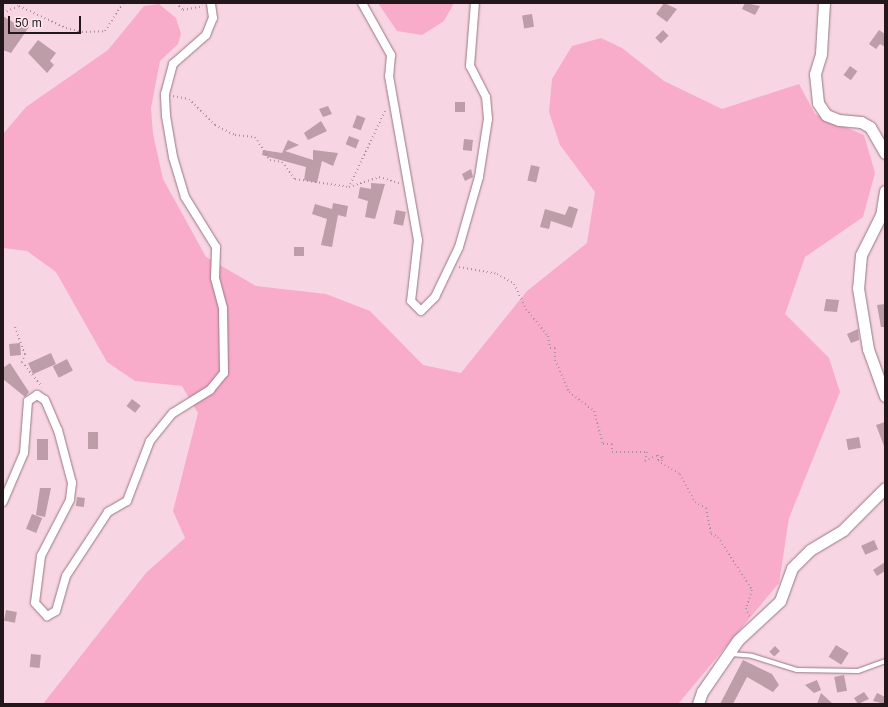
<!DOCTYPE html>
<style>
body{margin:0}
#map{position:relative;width:888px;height:707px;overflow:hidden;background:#f8d5e2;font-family:Helvetica,sans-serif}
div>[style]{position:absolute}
.green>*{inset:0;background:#f9abca}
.building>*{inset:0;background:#bd9da8;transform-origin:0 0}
.path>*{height:2px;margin-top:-1px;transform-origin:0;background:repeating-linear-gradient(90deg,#ab919a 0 1px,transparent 0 4px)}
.roads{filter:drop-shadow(0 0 1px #967783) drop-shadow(0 0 1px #967783)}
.service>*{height:4px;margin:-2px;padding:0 2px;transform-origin:2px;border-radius:2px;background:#fff}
.minor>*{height:8px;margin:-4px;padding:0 4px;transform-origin:4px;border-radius:4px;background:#fff}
.secondary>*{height:11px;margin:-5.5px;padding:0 5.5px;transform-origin:5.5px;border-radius:5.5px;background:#fff}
span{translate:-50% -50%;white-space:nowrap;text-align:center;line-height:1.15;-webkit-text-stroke:3px #fce7ee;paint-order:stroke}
.frame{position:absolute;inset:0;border:4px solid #23171b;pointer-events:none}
.scale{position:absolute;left:8px;top:16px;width:73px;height:18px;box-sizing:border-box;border:2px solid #23171b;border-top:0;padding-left:5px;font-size:12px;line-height:14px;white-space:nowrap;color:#23171b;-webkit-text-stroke:3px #fce7ee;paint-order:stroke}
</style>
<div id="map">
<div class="green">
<i style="clip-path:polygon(378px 3px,454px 3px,444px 21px,422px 35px,397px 31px)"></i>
<i style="clip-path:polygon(159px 4px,176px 18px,181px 34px,178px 44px,160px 61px,151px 108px,153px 134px,163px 179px,206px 257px,256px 286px,326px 294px,370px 311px,423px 365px,461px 373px,527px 291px,587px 243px,595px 192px,560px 145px,549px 112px,552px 79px,572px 46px,601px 38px,622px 48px,664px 81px,722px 109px,799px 84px,815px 114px,864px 135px,875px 173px,863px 217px,805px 257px,785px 314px,829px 358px,840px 392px,789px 518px,779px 583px,678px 704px,43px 704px,146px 573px,185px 538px,173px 511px,198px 413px,182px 386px,135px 381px,107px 362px,56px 272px,27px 251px,3px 248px,3px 134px,26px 107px,108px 50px,144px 6px)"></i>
</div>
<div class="building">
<i style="clip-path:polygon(664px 3px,677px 9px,667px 22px,656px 14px)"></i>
<i style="clip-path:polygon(745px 3px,760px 6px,755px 15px,742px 9px)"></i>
<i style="left:532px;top:14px;width:13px;height:10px;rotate:81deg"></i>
<i style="clip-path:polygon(3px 16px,19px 26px,22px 22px,29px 27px,11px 53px,3px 50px)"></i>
<i style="left:663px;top:30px;width:8px;height:11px;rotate:45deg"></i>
<i style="clip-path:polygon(879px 30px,885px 34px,885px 47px,880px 44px,876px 49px,869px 44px)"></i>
<i style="clip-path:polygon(38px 40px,56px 53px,50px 61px,54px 65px,47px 73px,28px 53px)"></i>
<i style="left:850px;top:66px;width:9px;height:11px;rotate:36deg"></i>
<i style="left:455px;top:102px;width:10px;height:10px"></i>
<i style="clip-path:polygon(328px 106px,332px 114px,323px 117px,319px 109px)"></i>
<i style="left:357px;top:115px;width:9px;height:13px;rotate:21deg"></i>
<i style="clip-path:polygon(321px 121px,327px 131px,308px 140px,304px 133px)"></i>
<i style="left:349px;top:136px;width:11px;height:9px;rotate:22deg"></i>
<i style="left:464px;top:139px;width:9px;height:11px;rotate:6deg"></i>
<i style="clip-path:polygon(288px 140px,299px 145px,285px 151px,313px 160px,313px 150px,338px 153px,333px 166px,322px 161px,317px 183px,304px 180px,306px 167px,262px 155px,263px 150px,282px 153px)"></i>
<i style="left:531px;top:165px;width:9px;height:16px;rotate:13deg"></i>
<i style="clip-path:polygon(471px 169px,473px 177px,465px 181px,462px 174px)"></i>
<i style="clip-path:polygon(371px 183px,385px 184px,375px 219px,365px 217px,368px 201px,358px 198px,360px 187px,371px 189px)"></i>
<i style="clip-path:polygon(333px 203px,348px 206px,346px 217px,338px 215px,332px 247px,321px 245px,327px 219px,312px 214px,315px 204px,332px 209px)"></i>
<i style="clip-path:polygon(569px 206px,578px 209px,572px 228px,551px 221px,549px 229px,540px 227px,545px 209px,565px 215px)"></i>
<i style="left:396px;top:210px;width:10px;height:14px;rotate:11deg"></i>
<i style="left:294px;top:247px;width:10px;height:9px"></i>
<i style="clip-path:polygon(826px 299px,839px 300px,837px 312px,824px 311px)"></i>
<i style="clip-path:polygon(885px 304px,885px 327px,881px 327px,877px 305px)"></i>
<i style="clip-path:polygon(858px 329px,859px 340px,851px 343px,847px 334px)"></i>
<i style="left:20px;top:343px;width:12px;height:11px;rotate:85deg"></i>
<i style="left:51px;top:353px;width:12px;height:25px;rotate:66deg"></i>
<i style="left:67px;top:359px;width:13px;height:16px;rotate:63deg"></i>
<i style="clip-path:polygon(10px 363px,29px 392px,25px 397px,3px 379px,3px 368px)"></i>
<i style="left:132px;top:399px;width:11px;height:9px;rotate:38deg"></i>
<i style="clip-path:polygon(885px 422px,885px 446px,884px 446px,876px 425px)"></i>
<i style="left:88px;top:432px;width:10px;height:17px"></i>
<i style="left:859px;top:437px;width:11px;height:13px;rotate:80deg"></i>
<i style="left:37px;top:439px;width:11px;height:21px"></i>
<i style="clip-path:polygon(40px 488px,51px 488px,45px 517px,36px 515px)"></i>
<i style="left:77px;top:497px;width:8px;height:9px;rotate:7deg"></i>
<i style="left:32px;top:514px;width:11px;height:16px;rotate:22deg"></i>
<i style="left:874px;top:540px;width:10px;height:14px;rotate:66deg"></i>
<i style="clip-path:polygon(885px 562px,885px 571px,877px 576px,873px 570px)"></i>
<i style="left:6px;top:610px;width:11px;height:11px;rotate:10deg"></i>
<i style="left:836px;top:645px;width:15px;height:14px;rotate:32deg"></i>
<i style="left:775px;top:646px;width:7px;height:8px;rotate:45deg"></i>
<i style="left:31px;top:654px;width:10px;height:13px;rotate:6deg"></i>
<i style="clip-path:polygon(743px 660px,772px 674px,779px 685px,773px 692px,747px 677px,733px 704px,720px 704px)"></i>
<i style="left:844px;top:675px;width:16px;height:10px;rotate:79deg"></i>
<i style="clip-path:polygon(817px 680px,821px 690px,814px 693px,805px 685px)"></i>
<i style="clip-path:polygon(864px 692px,869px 699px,858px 704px,854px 698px)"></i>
<i style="clip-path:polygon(821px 693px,833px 704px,817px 704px)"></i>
<i style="clip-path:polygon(877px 693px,885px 697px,885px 704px,873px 701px)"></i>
</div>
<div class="path">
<i style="left:176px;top:3px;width:10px;rotate:45deg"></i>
<i style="left:183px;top:10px;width:20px;rotate:-11deg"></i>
<i style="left:3px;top:13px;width:17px;rotate:-24deg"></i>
<i style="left:19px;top:6px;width:52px;rotate:25.1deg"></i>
<i style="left:66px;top:28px;width:16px;rotate:14deg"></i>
<i style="left:82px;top:32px;width:23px;rotate:-2deg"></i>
<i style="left:105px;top:31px;width:33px;rotate:-57deg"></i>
<i style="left:173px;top:96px;width:16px;rotate:11deg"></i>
<i style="left:189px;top:99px;width:37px;rotate:45deg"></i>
<i style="left:215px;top:125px;width:22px;rotate:27deg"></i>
<i style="left:235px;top:135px;width:20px;rotate:6deg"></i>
<i style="left:255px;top:137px;width:27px;rotate:57deg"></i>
<i style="left:270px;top:160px;width:12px;rotate:9deg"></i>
<i style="left:282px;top:162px;width:21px;rotate:53deg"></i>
<i style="left:295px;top:179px;width:55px;rotate:8.4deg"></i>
<i style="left:385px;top:111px;width:84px;rotate:115.3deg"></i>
<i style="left:349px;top:187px;width:32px;rotate:-18deg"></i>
<i style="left:379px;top:177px;width:21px;rotate:17deg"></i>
<i style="left:459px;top:267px;width:39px;rotate:10deg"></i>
<i style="left:497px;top:274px;width:20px;rotate:30deg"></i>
<i style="left:514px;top:284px;width:28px;rotate:64deg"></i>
<i style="left:526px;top:309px;width:35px;rotate:51deg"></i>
<i style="left:548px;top:336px;width:12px;rotate:81deg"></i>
<i style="left:550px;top:348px;width:5px"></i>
<i style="left:555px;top:348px;width:12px;rotate:90deg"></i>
<i style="left:555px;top:360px;width:35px;rotate:66deg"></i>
<i style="left:569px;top:392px;width:31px;rotate:37deg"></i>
<i style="left:594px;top:411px;width:34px;rotate:75deg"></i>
<i style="left:603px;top:444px;width:9px"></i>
<i style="left:612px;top:444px;width:8px;rotate:90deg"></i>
<i style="left:612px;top:452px;width:35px"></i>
<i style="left:647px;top:452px;width:9px;rotate:103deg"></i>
<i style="left:645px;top:461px;width:14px;rotate:-25deg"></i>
<i style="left:658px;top:455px;width:6px;rotate:90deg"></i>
<i style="left:658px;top:461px;width:7px;rotate:-45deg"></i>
<i style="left:663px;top:456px;width:7px;rotate:106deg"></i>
<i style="left:661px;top:463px;width:22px;rotate:30deg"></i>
<i style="left:680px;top:474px;width:32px;rotate:62deg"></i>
<i style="left:695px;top:502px;width:13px;rotate:29deg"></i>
<i style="left:706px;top:508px;width:26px;rotate:79deg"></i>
<i style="left:711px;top:534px;width:8px;rotate:23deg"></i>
<i style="left:718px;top:537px;width:63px;rotate:57.3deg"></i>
<i style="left:752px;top:590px;width:19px;rotate:108deg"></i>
<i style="left:746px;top:608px;width:9px;rotate:69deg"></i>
<i style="left:15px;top:327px;width:29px;rotate:70deg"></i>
<i style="left:25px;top:354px;width:9px;rotate:111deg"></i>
<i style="left:22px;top:362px;width:32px;rotate:51deg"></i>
</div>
<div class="roads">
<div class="service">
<i style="left:731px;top:654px;width:21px;rotate:5deg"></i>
<i style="left:752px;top:656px;width:47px;rotate:17.3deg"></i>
<i style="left:797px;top:670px;width:61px;rotate:0.9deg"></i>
<i style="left:858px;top:671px;width:29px;rotate:-20deg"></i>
</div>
<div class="minor">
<i style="left:362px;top:3px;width:60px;rotate:60.9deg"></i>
<i style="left:391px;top:55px;width:21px;rotate:95deg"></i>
<i style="left:389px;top:76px;width:167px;rotate:80deg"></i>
<i style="left:418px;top:240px;width:61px;rotate:96.5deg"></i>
<i style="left:411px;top:301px;width:14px;rotate:45deg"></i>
<i style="left:421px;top:311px;width:20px;rotate:-45deg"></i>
<i style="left:435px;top:297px;width:55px;rotate:-64.4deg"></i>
<i style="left:459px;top:247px;width:73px;rotate:-74.1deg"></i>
<i style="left:479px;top:177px;width:59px;rotate:-81.2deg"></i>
<i style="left:488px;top:119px;width:22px;rotate:-95deg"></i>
<i style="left:486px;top:97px;width:35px;rotate:-117deg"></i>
<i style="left:470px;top:66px;width:63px;rotate:-85.5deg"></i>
<i style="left:3px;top:502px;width:53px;rotate:-66.8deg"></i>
<i style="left:24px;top:453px;width:52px;rotate:-85.6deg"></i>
<i style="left:28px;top:401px;width:11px;rotate:-34deg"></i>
<i style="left:37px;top:395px;width:9px;rotate:32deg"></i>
<i style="left:45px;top:400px;width:33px;rotate:67deg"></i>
<i style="left:58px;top:430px;width:55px;rotate:75.2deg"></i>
<i style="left:72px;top:483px;width:17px;rotate:97deg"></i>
<i style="left:70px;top:500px;width:63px;rotate:117.4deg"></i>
<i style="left:41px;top:556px;width:47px;rotate:97.3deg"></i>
<i style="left:35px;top:603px;width:18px;rotate:47deg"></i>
<i style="left:47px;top:616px;width:10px;rotate:-29deg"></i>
<i style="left:56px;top:611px;width:36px;rotate:-74deg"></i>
<i style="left:66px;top:576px;width:77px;rotate:-56.7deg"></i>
<i style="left:108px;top:512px;width:22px;rotate:-30deg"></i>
<i style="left:127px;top:501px;width:64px;rotate:-69deg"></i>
<i style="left:150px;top:441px;width:36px;rotate:-51deg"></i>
<i style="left:173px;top:413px;width:44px;rotate:-31.9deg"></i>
<i style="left:210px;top:390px;width:22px;rotate:-51deg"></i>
<i style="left:224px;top:373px;width:65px;rotate:-90.9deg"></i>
<i style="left:223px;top:308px;width:31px;rotate:-105deg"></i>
<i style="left:215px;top:278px;width:31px;rotate:-88deg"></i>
<i style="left:216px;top:247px;width:59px;rotate:-121.8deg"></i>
<i style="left:185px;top:197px;width:42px;rotate:-106.7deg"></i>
<i style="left:173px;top:157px;width:42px;rotate:-99.7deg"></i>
<i style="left:166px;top:116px;width:22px;rotate:-93deg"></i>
<i style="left:165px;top:94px;width:31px;rotate:-75deg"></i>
<i style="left:173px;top:64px;width:44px;rotate:-41.3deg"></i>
<i style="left:206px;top:35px;width:18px;rotate:-68deg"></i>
<i style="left:213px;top:18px;width:15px;rotate:-98deg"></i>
</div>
<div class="secondary">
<i style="left:824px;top:3px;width:51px;rotate:93.4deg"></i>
<i style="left:821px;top:54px;width:21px;rotate:107deg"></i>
<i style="left:815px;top:74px;width:29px;rotate:84deg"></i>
<i style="left:818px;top:103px;width:14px;rotate:56deg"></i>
<i style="left:826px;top:115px;width:14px;rotate:21deg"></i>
<i style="left:839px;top:120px;width:22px;rotate:5deg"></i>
<i style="left:861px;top:122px;width:10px;rotate:29deg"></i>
<i style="left:870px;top:127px;width:30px;rotate:60deg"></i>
<i style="left:885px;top:191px;width:24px;rotate:99deg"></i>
<i style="left:881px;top:215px;width:45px;rotate:116.6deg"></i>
<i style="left:861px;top:255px;width:33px;rotate:95deg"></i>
<i style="left:858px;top:288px;width:62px;rotate:80.7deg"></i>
<i style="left:868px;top:349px;width:50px;rotate:70.1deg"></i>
<i style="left:698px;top:704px;width:13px;rotate:-72deg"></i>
<i style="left:702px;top:692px;width:63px;rotate:-55.3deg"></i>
<i style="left:738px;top:640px;width:57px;rotate:-42.9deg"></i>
<i style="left:780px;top:601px;width:35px;rotate:-70deg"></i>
<i style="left:792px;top:568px;width:25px;rotate:-45deg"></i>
<i style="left:810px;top:550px;width:39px;rotate:-31deg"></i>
<i style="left:843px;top:530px;width:59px;rotate:-45deg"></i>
</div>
</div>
<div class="frame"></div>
<div class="scale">50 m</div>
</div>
